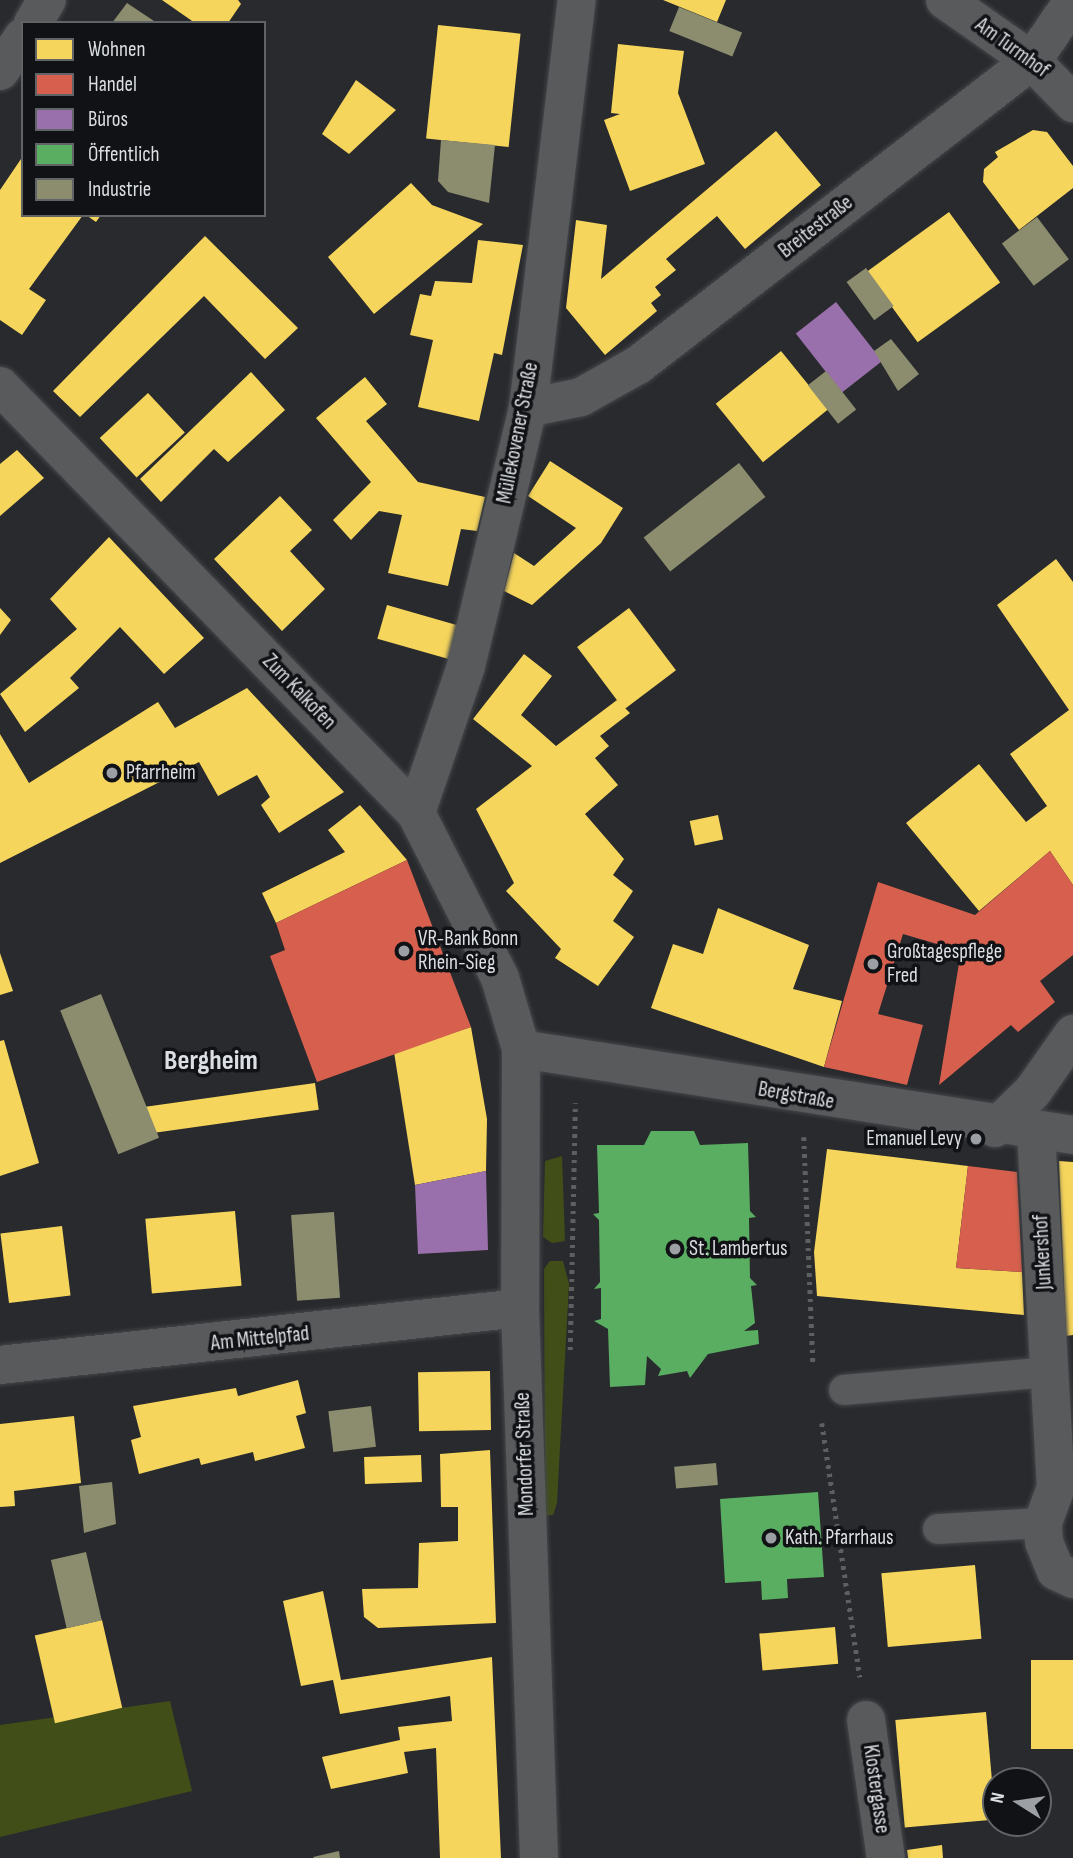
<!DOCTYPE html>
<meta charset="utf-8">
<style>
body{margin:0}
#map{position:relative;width:1073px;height:1858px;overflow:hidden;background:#282a2d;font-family:"Sofia Sans Condensed",sans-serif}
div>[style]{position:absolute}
.green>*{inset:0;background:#414e18}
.homes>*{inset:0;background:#f6d55c;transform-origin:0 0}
.shops>*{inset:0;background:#d6604d}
.offices>*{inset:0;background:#9970ab;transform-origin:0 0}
.public>*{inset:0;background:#5aae61}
.industry>*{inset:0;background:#8c8c6e;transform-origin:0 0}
.path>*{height:4.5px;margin-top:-2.25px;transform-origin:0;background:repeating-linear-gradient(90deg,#5e5f61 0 3.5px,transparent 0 8.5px)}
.roads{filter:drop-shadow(0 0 2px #45474b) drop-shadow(0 0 2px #45474b)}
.service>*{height:30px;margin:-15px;padding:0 15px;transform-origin:15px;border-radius:15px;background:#585a5c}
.minor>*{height:38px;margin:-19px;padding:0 19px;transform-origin:19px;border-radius:19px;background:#585a5c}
.tertiary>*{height:38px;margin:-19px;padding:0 19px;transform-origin:19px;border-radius:19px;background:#585a5c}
.dots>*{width:19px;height:19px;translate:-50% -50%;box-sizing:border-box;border:4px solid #101215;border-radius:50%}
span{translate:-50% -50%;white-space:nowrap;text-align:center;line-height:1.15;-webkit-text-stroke:7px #101215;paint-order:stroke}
.street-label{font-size:21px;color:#dbdee2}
.poi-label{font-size:21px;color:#dbdee2}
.left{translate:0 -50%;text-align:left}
.right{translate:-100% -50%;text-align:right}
.district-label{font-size:28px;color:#dbdee2;font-weight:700}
.legend{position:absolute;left:21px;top:21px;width:245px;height:196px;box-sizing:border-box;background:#101215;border:2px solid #616467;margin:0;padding:9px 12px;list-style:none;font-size:21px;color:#dbdee2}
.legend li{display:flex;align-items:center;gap:14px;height:35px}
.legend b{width:35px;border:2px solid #616467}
.north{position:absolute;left:982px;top:1767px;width:70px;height:70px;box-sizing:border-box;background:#101215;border:2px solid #616467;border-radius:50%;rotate:282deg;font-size:19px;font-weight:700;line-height:28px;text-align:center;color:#dbdee2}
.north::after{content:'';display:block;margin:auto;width:24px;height:32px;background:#9c9fa3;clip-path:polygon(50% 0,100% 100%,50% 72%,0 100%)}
</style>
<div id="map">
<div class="green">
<i style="clip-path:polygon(562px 1156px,565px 1241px,552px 1243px,543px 1237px,545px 1161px)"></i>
<i style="clip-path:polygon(550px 1261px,563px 1261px,569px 1284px,557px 1503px,553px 1515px,545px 1516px,544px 1269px)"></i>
<i style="clip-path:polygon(170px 1701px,192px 1791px,0 1837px,0 1725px)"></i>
</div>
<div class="homes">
<i style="clip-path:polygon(162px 0,238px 0,241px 4px,228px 23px,195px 23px)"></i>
<i style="clip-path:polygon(663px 0,726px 0,717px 22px)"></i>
<i style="left:438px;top:25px;width:83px;height:114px;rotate:6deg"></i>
<i style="clip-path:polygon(618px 44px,684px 51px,678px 93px,705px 164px,630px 191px,604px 120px,620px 114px,611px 113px)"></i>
<i style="clip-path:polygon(356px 80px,396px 110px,349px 154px,322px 134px)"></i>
<i style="clip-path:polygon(1033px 130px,1047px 132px,1073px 166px,1073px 188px,1019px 230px,983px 182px,984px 169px,998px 157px,995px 152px)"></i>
<i style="clip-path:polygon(776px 131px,821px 185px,745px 249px,717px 216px,666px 259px,676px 270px,655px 287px,661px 295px,651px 303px,657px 311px,605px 355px,566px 308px,576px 220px,607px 225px,601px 279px)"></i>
<i style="clip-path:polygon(23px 156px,23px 215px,83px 215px,29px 289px,46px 300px,22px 335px,0 320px,0 190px)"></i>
<i style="clip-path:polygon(411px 183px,432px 205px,483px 224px,374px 314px,328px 257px)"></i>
<i style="left:949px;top:212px;width:87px;height:102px;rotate:54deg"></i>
<i style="clip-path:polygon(86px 215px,101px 215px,96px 222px)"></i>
<i style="clip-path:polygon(205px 236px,298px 328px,265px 359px,204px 296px,80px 417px,53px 391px)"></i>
<i style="clip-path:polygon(478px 240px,523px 245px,502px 355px,494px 353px,479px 421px,418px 407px,433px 340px,410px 335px,420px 294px,431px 296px,435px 281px,472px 283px)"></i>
<i style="left:781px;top:351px;width:75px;height:84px;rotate:51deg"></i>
<i style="clip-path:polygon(251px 372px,285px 410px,228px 462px,214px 449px,161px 502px,140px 479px)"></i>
<i style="clip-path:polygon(365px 377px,387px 404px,366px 421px,418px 482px,485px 497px,477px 531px,461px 529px,448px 586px,388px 573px,402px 515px,379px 511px,351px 540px,333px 520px,371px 482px,316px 418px)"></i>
<i style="left:148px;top:393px;width:54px;height:66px;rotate:47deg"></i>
<i style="clip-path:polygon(17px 450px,44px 478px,0 516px,0 464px)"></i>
<i style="clip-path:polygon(550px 461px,623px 508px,601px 543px,532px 605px,504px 591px,514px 553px,534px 566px,576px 528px,528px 496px)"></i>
<i style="clip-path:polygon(280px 496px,312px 530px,290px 551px,325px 589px,282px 631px,214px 559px)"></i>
<i style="clip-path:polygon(109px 537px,204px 638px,164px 674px,120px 627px,70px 678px,79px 688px,25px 732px,0 694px,77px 629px,50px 599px)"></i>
<i style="clip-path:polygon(1056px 559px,1073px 582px,1073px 885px,1050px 851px,979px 911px,906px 823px,979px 764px,1026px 822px,1047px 806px,1010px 754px,1069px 710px,997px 605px)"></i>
<i style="left:387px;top:605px;width:75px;height:35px;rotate:16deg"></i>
<i style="clip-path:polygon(0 608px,11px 620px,0 635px)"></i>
<i style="left:629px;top:608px;width:78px;height:65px;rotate:53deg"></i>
<i style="clip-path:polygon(524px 654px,552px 676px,521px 715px,556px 746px,617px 700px,630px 713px,600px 736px,609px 746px,595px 758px,618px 785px,585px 814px,624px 859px,613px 875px,633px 891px,613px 921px,634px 937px,598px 986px,555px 958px,561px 949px,506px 891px,514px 883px,476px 809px,532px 766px,473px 719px)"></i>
<i style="clip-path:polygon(247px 688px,344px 792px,279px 833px,261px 805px,270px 797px,257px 775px,218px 796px,199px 762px,0 863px,0 734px,29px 783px,158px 702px,175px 728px)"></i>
<i style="clip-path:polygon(360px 805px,407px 860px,276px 923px,262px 893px,345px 852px,328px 830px)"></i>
<i style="left:718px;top:815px;width:25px;height:29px;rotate:78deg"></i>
<i style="clip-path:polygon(718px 908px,809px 945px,793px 989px,842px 1001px,824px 1067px,651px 1008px,673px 944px,703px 954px)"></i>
<i style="clip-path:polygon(0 953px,13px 991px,0 995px)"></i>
<i style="clip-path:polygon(471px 1027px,487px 1119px,486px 1171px,415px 1185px,394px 1052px)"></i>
<i style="clip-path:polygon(4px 1040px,39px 1163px,0 1176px,0 1041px)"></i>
<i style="left:315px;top:1083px;width:27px;height:198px;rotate:82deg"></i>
<i style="clip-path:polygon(827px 1149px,968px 1166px,956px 1268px,1022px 1272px,1024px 1315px,817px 1296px,814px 1252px)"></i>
<i style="clip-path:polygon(1059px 1161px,1073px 1162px,1073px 1335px,1066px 1336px)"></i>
<i style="left:235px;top:1211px;width:75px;height:90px;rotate:85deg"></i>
<i style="left:62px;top:1226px;width:70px;height:62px;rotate:83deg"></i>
<i style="left:490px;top:1371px;width:59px;height:72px;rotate:89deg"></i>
<i style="clip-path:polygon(298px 1380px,306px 1413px,296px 1416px,305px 1448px,255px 1461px,253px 1452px,201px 1465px,199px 1458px,139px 1474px,131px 1440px,141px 1437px,133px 1406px,236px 1388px,238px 1396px)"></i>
<i style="clip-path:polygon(74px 1416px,81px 1483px,14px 1491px,15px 1506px,0 1507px,0 1424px)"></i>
<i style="clip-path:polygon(490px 1450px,496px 1623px,378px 1628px,364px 1617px,362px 1589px,418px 1588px,419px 1543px,458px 1541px,458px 1507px,441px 1507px,440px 1454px)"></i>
<i style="left:421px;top:1455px;width:27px;height:57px;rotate:88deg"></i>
<i style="left:975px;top:1565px;width:74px;height:94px;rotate:85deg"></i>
<i style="clip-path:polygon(323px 1591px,341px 1680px,492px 1657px,501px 1858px,440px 1858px,436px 1748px,404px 1752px,408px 1773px,331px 1789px,322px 1757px,400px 1740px,398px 1727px,452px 1721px,450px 1696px,340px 1714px,333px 1680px,301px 1686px,283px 1601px)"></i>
<i style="left:102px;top:1620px;width:90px;height:69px;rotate:77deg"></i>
<i style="left:835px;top:1627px;width:37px;height:76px;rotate:85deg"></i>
<i style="left:1073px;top:1660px;width:89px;height:42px;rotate:90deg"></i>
<i style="left:986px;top:1712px;width:108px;height:91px;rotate:85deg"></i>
<i style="clip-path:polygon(942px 1845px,943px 1858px,908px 1858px,907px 1850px)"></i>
</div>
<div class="shops">
<i style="clip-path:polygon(1050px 851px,1073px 885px,1073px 955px,1040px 981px,1055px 1002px,1018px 1032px,1011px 1025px,939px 1085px,961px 951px,903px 934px,878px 1014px,923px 1025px,907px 1085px,824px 1067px,878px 882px,975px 915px)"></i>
<i style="clip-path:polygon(407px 860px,471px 1027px,317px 1082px,270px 956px,285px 950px,276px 923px)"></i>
<i style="clip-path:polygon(968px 1166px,1017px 1172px,1022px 1272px,956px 1268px)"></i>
</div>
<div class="offices">
<i style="left:836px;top:302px;width:75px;height:51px;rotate:52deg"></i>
<i style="clip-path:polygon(486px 1171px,488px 1250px,418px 1254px,415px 1185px)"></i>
</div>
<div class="public">
<i style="clip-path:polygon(651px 1131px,694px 1131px,700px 1145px,748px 1143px,750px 1211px,756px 1217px,749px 1218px,750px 1278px,757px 1285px,751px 1286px,755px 1323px,744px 1331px,758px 1330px,759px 1344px,708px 1354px,690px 1378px,687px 1371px,658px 1376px,661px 1369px,647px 1356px,645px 1385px,610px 1387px,608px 1329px,594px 1321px,601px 1319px,601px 1288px,594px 1289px,600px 1282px,599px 1220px,593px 1214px,599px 1213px,597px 1145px,644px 1145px)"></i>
<i style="clip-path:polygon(818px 1492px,824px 1577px,787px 1579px,788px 1598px,762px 1600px,761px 1581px,725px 1583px,720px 1499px)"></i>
</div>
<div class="industry">
<i style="clip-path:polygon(127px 3px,157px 23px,112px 23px)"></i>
<i style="left:679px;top:7px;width:68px;height:26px;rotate:22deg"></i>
<i style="clip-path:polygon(441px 140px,495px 145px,489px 203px,448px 192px,438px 181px)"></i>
<i style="left:1037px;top:217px;width:53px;height:44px;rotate:53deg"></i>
<i style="left:866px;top:268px;width:47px;height:24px;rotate:54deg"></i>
<i style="clip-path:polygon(891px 339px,919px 374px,898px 391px,874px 351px)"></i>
<i style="left:826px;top:371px;width:49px;height:23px;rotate:52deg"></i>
<i style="left:739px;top:463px;width:43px;height:121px;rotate:52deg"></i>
<i style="left:101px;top:994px;width:155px;height:44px;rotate:68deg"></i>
<i style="left:334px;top:1212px;width:86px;height:43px;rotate:86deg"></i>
<i style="left:371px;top:1406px;width:41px;height:43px;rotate:83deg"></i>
<i style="left:716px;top:1463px;width:22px;height:42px;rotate:85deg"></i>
<i style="clip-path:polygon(112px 1482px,116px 1524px,84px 1533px,79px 1486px)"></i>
<i style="left:86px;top:1552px;width:70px;height:36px;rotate:77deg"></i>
<i style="clip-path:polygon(339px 1851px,340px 1858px,314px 1858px,313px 1857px)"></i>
</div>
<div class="path">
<i style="left:804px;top:1137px;width:225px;rotate:87.7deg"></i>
<i style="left:570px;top:1350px;width:247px;rotate:-88.8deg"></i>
<i style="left:822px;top:1423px;width:257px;rotate:81.5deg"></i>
</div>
<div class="roads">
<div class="service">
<i style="left:844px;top:1390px;width:207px;rotate:-5deg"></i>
<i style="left:938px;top:1529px;width:105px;rotate:-3.3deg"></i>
</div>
<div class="minor">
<i style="left:945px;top:0;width:106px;rotate:35deg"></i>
<i style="left:1032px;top:61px;width:59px;rotate:45.7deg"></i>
<i style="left:33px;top:23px;width:27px;rotate:-59deg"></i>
<i style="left:0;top:71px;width:41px;rotate:-55.9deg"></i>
<i style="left:528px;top:408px;width:54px;rotate:-11.7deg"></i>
<i style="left:581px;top:397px;width:65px;rotate:-29.3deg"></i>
<i style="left:638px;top:365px;width:498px;rotate:-37.7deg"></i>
<i style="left:1032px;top:61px;width:73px;rotate:-55.7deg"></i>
<i style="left:416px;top:813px;width:155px;rotate:-71.2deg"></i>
<i style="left:466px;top:666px;width:265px;rotate:-76.5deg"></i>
<i style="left:528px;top:408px;width:411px;rotate:-83.2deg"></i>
<i style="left:521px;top:1049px;width:559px;rotate:8.86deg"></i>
<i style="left:995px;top:1128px;width:53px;rotate:-44.2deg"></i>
<i style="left:1033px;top:1091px;width:70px;rotate:-54.9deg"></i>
<i style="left:1036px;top:1132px;width:356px;rotate:86.8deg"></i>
<i style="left:1056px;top:1487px;width:38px;rotate:110deg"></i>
<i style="left:1043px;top:1523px;width:19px;rotate:87deg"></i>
<i style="left:1044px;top:1542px;width:31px;rotate:68deg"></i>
<i style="left:1056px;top:1571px;width:19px;rotate:25deg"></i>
<i style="left:0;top:1365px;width:523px;rotate:-6.26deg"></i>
<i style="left:866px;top:1720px;width:139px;rotate:81.8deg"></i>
</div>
<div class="tertiary">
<i style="left:0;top:386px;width:596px;rotate:45.75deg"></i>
<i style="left:416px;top:813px;width:185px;rotate:63deg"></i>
<i style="left:500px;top:978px;width:74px;rotate:73.5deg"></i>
<i style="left:521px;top:1049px;width:259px;rotate:90.2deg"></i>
<i style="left:520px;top:1308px;width:550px;rotate:88.02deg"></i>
</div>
</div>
<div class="dots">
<i style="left:112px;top:773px;background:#9c9fa3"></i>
<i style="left:404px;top:951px;background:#9c9fa3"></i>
<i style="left:873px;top:964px;background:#9c9fa3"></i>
<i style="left:976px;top:1139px;background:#9c9fa3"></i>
<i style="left:675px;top:1249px;background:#9c9fa3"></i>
<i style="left:771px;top:1538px;background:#9c9fa3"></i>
</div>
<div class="street-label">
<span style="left:1012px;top:48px;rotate:36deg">Am Turmhof</span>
<span style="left:816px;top:227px;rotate:-38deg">Breitestraße</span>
<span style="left:518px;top:433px;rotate:-79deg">Müllekovener Straße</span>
<span style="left:299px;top:692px;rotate:46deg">Zum Kalkofen</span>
<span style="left:796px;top:1096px;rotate:10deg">Bergstraße</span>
<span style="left:1043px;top:1252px;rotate:-93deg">Junkershof</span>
<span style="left:260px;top:1339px;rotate:-6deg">Am Mittelpfad</span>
<span style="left:525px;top:1454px;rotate:-92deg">Mondorfer Straße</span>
<span style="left:876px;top:1789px;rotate:82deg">Klostergasse</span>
</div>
<div class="poi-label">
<span class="left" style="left:126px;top:773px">Pfarrheim</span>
<span class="left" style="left:418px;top:951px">VR-Bank Bonn<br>Rhein-Sieg</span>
<span class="left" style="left:887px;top:964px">Großtagespflege<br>Fred</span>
<span class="right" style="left:962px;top:1139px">Emanuel Levy</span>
<span class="left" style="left:689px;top:1249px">St. Lambertus</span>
<span class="left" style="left:785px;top:1538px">Kath. Pfarrhaus</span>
</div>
<div class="district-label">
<span style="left:211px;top:1061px">Bergheim</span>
</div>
<ul class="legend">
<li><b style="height:19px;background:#f6d55c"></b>Wohnen</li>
<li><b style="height:19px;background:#d6604d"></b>Handel</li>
<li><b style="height:19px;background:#9970ab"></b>Büros</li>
<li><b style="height:19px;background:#5aae61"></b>Öffentlich</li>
<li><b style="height:19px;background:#8c8c6e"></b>Industrie</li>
</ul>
<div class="north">N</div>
</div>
